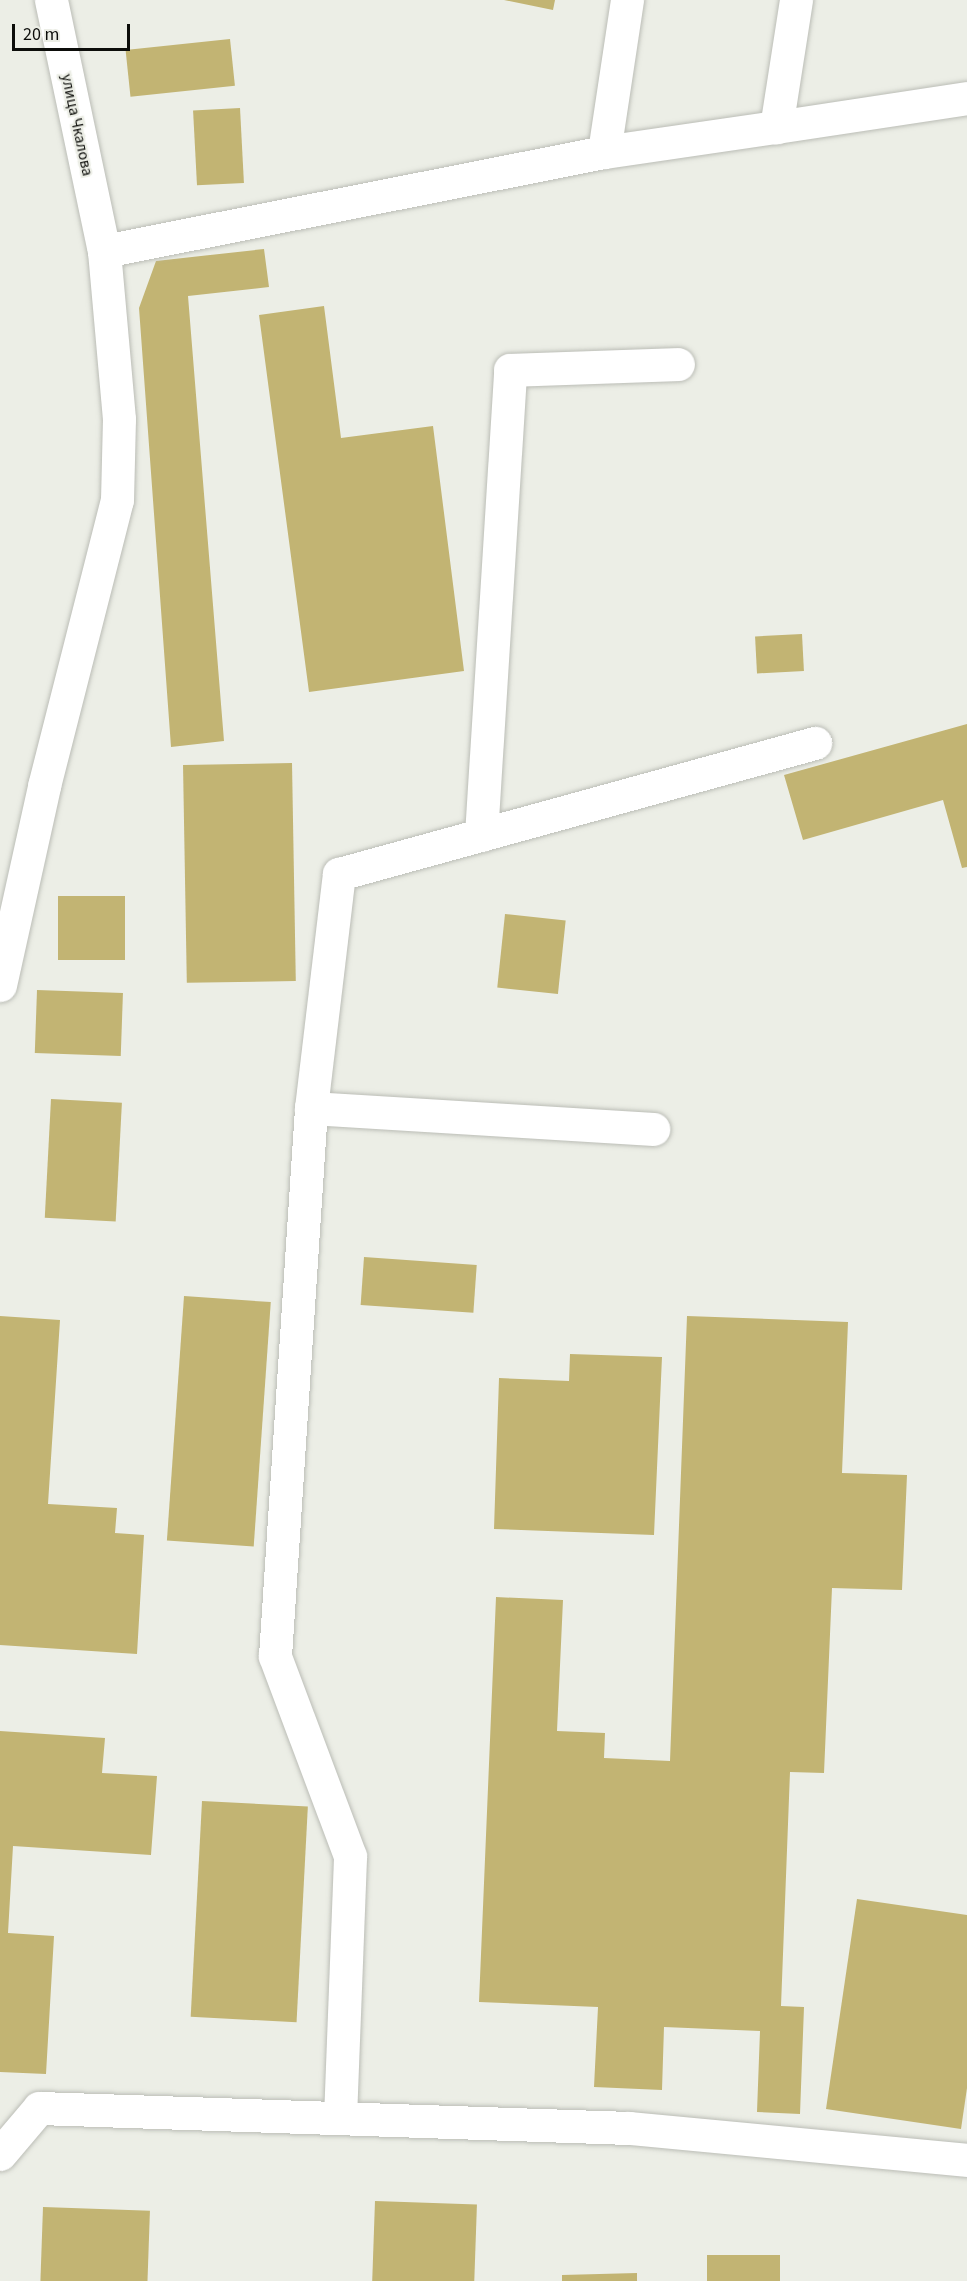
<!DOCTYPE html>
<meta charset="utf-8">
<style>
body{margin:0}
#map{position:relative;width:967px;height:2281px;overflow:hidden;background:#eceee6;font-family:"Source Sans 3",sans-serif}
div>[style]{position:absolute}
.building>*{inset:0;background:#c2b473;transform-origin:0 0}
.roads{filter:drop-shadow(0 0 2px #bbbdb6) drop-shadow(0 0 2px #bbbdb6)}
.minor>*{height:33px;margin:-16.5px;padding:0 16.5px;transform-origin:16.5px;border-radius:16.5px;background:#fff}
span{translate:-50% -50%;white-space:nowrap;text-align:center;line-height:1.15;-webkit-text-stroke:4.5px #eceee6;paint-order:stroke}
.street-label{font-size:16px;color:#0c0d0a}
.scale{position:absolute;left:12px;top:24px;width:118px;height:27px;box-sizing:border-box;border:3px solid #0c0d0a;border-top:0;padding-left:8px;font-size:18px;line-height:21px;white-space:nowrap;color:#0c0d0a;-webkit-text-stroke:4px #eceee6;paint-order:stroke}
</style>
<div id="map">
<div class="building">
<i style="clip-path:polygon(504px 0,555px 0,553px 10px)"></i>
<i style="left:230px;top:39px;width:47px;height:105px;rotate:84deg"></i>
<i style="left:240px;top:108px;width:75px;height:47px;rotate:87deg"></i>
<i style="clip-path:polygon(264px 249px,269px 287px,188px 296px,224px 741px,171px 747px,139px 308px,156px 261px)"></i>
<i style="clip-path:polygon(324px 306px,341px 438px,433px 426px,464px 671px,309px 692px,259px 315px)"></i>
<i style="left:802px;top:634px;width:37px;height:47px;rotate:87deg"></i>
<i style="clip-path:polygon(967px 724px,967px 867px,962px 868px,943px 800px,803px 840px,784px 775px)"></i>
<i style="left:292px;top:763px;width:218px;height:109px;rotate:89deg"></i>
<i style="left:58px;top:896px;width:67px;height:64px"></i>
<i style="left:505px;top:914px;width:61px;height:74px;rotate:6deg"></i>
<i style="left:37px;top:990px;width:86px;height:63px;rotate:2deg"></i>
<i style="left:51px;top:1099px;width:71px;height:119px;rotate:3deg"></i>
<i style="left:364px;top:1257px;width:113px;height:48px;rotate:4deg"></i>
<i style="left:184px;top:1296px;width:87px;height:245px;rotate:4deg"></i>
<i style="clip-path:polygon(0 1316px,60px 1320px,48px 1504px,117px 1508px,115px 1533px,144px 1535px,137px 1654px,0 1645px)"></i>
<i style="clip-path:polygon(687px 1316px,848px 1322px,842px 1473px,907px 1475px,902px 1590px,832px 1588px,824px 1773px,790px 1772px,781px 2006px,804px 2007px,800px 2114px,757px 2112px,760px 2031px,664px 2027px,662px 2090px,594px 2087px,598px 2007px,479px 2002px,496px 1597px,563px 1600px,557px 1731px,605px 1733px,604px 1758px,670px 1761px)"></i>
<i style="clip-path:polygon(570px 1354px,662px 1357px,654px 1535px,494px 1529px,499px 1378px,569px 1381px)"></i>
<i style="clip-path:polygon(0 1731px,105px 1738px,102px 1773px,157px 1776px,151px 1855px,13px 1846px,8px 1933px,54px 1936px,46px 2074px,0 2072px)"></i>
<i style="left:202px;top:1801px;width:106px;height:216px;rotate:3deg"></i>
<i style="clip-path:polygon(857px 1899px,967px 1915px,967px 2088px,961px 2129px,826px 2109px)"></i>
<i style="left:375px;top:2201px;width:102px;height:80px;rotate:2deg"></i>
<i style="left:43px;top:2207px;width:107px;height:74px;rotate:2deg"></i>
<i style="left:707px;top:2255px;width:73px;height:26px"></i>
<i style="clip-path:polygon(637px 2273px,637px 2281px,562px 2281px,562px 2275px)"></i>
</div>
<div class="roads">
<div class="minor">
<i style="left:51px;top:0;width:257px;rotate:78.1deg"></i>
<i style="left:796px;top:0;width:129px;rotate:98.9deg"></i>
<i style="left:776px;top:127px;width:193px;rotate:-8.6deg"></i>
<i style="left:604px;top:152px;width:154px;rotate:-81.4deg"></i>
<i style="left:481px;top:835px;width:466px;rotate:-86.4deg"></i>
<i style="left:510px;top:370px;width:168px;rotate:-2deg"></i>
<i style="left:0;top:985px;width:204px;rotate:-77.5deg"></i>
<i style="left:44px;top:786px;width:295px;rotate:-75.7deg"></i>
<i style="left:117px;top:500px;width:81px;rotate:-88.6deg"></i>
<i style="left:119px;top:419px;width:169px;rotate:-95.1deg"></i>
<i style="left:104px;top:251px;width:510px;rotate:-11.2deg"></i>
<i style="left:604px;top:152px;width:174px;rotate:-8.3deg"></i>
<i style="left:311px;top:1108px;width:343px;rotate:3.5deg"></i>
<i style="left:340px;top:2118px;width:262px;rotate:-87.8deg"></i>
<i style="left:350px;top:1856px;width:214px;rotate:-110.6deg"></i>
<i style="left:275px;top:1656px;width:549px;rotate:-86.24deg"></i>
<i style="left:311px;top:1108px;width:236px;rotate:-83.2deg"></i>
<i style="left:339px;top:874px;width:494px;rotate:-15.4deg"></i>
<i style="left:0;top:2154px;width:60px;rotate:-49.7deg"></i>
<i style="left:39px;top:2108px;width:590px;rotate:1.94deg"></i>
<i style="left:629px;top:2128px;width:340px;rotate:5.4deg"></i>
</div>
</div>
<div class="street-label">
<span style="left:77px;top:125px;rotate:78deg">улица Чкалова</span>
</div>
<div class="scale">20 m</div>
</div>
